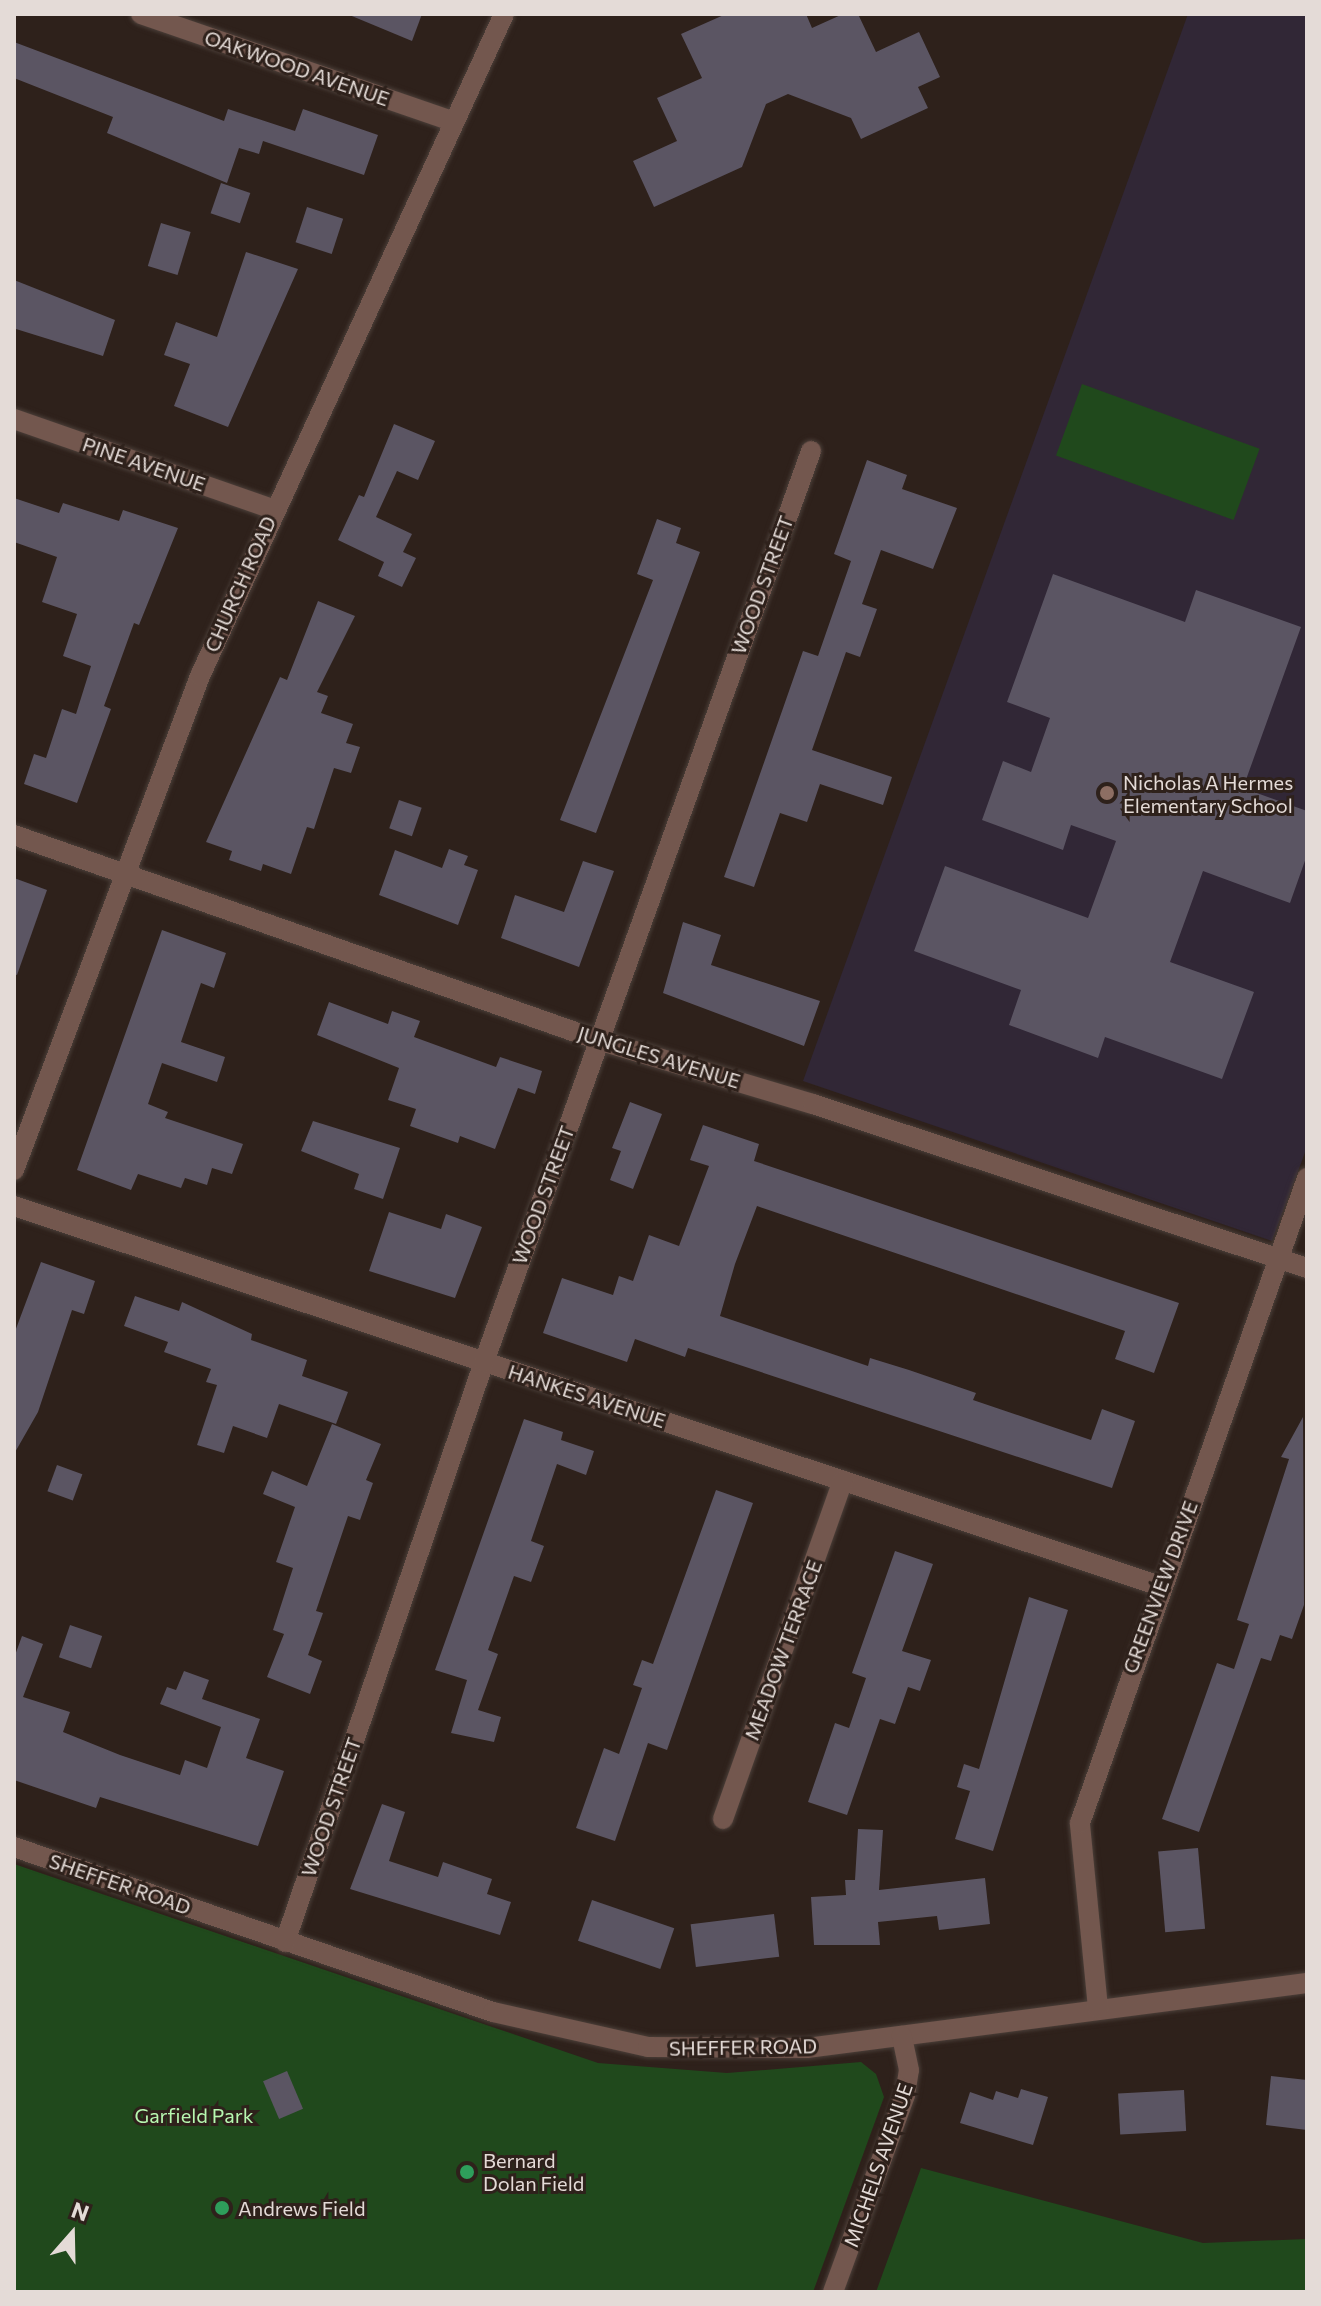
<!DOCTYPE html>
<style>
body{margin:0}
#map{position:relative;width:1321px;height:2306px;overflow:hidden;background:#2e211b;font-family:Commissioner,sans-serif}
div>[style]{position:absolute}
.education>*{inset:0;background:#312736}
.green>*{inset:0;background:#20491c;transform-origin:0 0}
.building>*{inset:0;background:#5b5563;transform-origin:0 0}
.roads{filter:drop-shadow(0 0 2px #4b3f39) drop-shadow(0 0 2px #4b3f39)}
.minor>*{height:20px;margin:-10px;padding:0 10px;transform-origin:10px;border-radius:10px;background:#73574e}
.dots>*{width:22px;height:22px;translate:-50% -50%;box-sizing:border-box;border:4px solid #2e211b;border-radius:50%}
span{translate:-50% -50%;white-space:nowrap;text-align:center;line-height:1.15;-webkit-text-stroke:6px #2e211b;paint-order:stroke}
.street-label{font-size:20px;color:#e4dbd7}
.poi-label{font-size:20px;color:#e4dbd7}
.left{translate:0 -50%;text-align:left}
.park-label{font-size:20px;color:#b7f8b0}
.frame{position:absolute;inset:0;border:16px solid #e4dbd7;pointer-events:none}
.north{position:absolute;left:32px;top:2194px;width:80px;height:80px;-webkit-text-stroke:6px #2e211b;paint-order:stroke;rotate:20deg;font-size:22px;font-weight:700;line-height:32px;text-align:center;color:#e4dbd7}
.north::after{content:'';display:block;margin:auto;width:28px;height:36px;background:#e4dbd7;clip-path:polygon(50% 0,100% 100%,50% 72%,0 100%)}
</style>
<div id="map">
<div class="education">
<i style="clip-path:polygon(1188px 14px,1307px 14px,1307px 1147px,1272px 1241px,803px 1081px)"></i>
</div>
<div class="green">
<i style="left:1082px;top:384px;width:189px;height:76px;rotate:20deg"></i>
<i style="clip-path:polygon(14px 1864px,598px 2063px,727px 2073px,861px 2062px,876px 2074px,884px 2097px,813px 2292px,14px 2292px)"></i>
<i style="clip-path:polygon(921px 2168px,1203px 2243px,1307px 2239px,1307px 2292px,876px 2292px)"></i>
</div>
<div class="building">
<i style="clip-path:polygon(347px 14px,422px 14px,412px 41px)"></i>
<i style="clip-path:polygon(726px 14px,806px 14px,812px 28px,843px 14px,858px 14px,876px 52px,919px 32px,940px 77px,918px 87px,928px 108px,861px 139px,851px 118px,788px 94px,766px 104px,742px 167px,654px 207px,633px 161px,677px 141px,657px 98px,702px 78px,681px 34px)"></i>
<i style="clip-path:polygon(14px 42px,224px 121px,228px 109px,295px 131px,303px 109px,378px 135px,364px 175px,263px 141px,259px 154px,239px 148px,227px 183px,107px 133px,113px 117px,14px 78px)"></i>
<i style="left:221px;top:183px;width:31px;height:32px;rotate:19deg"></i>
<i style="left:307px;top:207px;width:38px;height:37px;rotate:18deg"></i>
<i style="left:161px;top:223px;width:31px;height:45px;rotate:17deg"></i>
<i style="clip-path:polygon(246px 252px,298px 269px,228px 427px,174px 406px,190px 364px,164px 355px,176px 322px,217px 337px)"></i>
<i style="clip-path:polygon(14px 280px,115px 320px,103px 356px,16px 329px)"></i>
<i style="clip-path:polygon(394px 424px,435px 441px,418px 480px,397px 471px,376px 517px,412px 534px,403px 552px,416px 558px,402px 587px,378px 576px,384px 562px,338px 540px,359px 495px,364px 497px)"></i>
<i style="clip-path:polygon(867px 460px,907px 475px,902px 489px,957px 508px,933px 569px,881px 550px,862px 604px,877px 609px,860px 657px,846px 652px,812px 750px,892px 777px,883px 805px,820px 784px,807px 822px,780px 813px,754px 887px,724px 877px,803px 651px,818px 656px,851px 561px,834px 554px)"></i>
<i style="clip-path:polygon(14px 498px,59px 513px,63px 503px,119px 521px,123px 510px,178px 528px,139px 625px,134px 623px,104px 706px,111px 709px,77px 803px,24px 784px,34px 754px,46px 758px,62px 709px,76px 714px,91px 666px,63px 656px,77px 614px,42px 602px,57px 557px,14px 542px)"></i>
<i style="clip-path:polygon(657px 519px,681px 528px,676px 543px,700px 552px,596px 833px,560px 820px,653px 580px,637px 574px)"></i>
<i style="clip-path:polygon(1053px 574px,1185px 622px,1196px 590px,1301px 627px,1243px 788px,1307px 811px,1307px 855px,1290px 903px,1203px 871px,1170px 962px,1254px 992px,1222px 1079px,1105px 1037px,1098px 1058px,1009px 1025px,1021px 990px,914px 951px,945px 866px,1088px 918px,1116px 841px,1071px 825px,1063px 850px,982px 820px,1003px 761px,1031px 772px,1050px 718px,1007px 702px)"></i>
<i style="clip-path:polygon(318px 601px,355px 616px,317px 692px,328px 696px,321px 713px,353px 724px,346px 743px,360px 747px,351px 773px,334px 768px,314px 829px,307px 827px,291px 874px,263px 864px,261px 871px,229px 860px,232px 851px,206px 842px,280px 677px,287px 680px)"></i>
<i style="left:399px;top:800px;width:24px;height:30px;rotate:19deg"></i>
<i style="clip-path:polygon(449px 849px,468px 856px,464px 865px,478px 870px,458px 925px,379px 895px,395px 850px,442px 868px)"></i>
<i style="clip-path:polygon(583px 861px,614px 871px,579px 967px,501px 938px,515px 895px,564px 912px)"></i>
<i style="clip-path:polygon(14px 878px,47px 890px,17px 975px,14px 974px)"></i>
<i style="clip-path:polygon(683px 922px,721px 935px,711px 965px,820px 1001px,804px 1046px,663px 993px)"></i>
<i style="clip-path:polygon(162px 930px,226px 953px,214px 988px,201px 983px,181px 1042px,225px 1057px,217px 1082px,162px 1063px,148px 1104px,168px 1112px,165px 1118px,243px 1144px,232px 1174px,212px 1168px,207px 1185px,185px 1178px,181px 1188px,138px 1174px,131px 1190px,77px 1170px)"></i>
<i style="clip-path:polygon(329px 1002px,388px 1024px,392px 1011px,420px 1021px,414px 1037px,496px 1067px,500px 1057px,542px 1071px,535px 1094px,518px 1088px,495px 1149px,460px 1136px,458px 1143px,410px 1126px,416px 1109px,388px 1100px,399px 1068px,317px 1035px)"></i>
<i style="clip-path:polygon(630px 1102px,662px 1114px,633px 1189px,610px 1180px,621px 1151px,612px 1148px)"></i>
<i style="clip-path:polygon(313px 1121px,400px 1148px,383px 1199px,354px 1189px,359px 1174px,301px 1151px)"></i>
<i style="clip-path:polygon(703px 1125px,759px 1144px,754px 1161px,1179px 1303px,1154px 1373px,1115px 1359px,1125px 1331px,757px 1206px,735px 1264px,720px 1316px,868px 1366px,870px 1358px,909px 1370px,976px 1393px,973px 1400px,1091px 1440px,1102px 1409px,1135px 1421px,1112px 1488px,688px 1348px,685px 1357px,635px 1339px,627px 1362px,543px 1333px,562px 1278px,613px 1295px,619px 1276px,633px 1281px,649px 1235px,679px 1246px,709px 1166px,690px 1160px)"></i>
<i style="clip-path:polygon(389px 1212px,441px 1229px,446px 1214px,482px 1227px,455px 1298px,369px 1271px)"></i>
<i style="clip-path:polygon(41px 1262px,95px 1281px,84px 1314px,72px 1310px,38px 1412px,14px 1454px,14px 1334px)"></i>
<i style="clip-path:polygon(135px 1296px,179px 1311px,182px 1302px,252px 1334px,251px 1340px,307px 1360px,302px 1376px,348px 1392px,336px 1424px,279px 1404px,267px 1438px,233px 1426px,224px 1453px,197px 1445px,217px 1385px,206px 1382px,211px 1369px,164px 1352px,168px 1342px,124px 1326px)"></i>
<i style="clip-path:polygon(1303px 1417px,1304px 1605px,1292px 1639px,1280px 1635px,1271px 1661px,1261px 1658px,1199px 1832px,1162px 1819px,1217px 1663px,1234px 1669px,1249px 1624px,1237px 1620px,1289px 1459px,1281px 1457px)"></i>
<i style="clip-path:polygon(524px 1419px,563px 1432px,561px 1440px,594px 1451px,586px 1475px,557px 1464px,531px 1541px,544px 1546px,531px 1582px,514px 1576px,488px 1650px,498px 1654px,478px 1710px,501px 1717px,494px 1742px,451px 1733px,467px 1680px,435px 1670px)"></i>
<i style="clip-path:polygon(332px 1424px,381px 1444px,366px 1480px,373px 1483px,360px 1520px,348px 1516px,316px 1611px,323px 1613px,308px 1655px,322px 1661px,310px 1694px,267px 1677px,284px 1634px,273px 1630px,293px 1568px,276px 1562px,295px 1507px,263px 1494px,272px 1471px,307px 1486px)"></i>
<i style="left:57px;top:1465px;width:27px;height:28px;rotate:20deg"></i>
<i style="clip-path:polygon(716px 1490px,753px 1503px,667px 1750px,648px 1743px,615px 1841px,576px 1828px,604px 1748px,619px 1754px,642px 1688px,633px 1685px,642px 1660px,653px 1664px)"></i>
<i style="clip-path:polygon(895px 1551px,933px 1564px,902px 1651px,931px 1660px,920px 1691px,908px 1687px,895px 1724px,880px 1719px,847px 1815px,808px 1802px,835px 1723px,849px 1728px,866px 1678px,852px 1673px)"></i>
<i style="clip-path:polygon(1029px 1597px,1068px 1610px,993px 1851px,955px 1839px,970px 1791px,957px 1787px,964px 1764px,979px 1769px)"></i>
<i style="left:70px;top:1625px;width:34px;height:34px;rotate:19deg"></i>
<i style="clip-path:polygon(22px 1636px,43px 1644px,23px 1697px,70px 1712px,63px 1732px,120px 1755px,180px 1775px,185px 1760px,207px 1768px,221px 1727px,160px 1704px,167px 1687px,176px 1690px,184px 1671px,209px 1680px,202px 1699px,260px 1719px,246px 1758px,284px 1771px,258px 1846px,100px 1797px,96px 1808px,14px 1780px,14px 1658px)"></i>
<i style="clip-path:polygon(382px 1804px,405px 1812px,389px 1861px,438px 1877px,443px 1862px,492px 1879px,487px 1894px,511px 1902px,500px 1935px,350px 1889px)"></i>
<i style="clip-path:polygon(858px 1829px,883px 1830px,879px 1890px,985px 1878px,990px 1924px,939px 1930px,937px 1916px,878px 1922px,880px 1945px,814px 1945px,811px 1897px,846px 1895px,845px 1880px,855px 1880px)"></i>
<i style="left:1198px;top:1848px;width:81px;height:40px;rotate:85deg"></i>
<i style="left:592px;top:1900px;width:87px;height:43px;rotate:19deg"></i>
<i style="left:774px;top:1914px;width:43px;height:84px;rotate:83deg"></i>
<i style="left:287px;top:2071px;width:41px;height:26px;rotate:67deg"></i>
<i style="clip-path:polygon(1271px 2076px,1307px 2080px,1307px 2130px,1266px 2125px)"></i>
<i style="clip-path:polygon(1021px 2089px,1048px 2097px,1033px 2145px,960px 2123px,970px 2092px,993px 2100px,996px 2091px,1018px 2098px)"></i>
<i style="left:1184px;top:2090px;width:41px;height:66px;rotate:87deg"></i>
</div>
<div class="roads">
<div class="minor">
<i style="left:141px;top:14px;width:331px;rotate:19deg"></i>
<i style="left:14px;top:419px;width:274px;rotate:19.2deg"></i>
<i style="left:14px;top:835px;width:619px;rotate:19.34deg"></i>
<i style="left:598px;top:1040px;width:224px;rotate:16.6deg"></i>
<i style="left:813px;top:1104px;width:521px;rotate:18.37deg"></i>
<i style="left:14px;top:1170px;width:528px;rotate:-69.37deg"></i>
<i style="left:200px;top:676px;width:728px;rotate:-65.33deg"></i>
<i style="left:14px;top:1206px;width:1207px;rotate:18.34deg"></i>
<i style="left:723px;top:1819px;width:359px;rotate:-70.5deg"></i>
<i style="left:14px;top:1847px;width:507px;rotate:19.01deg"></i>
<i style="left:493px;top:2012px;width:159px;rotate:12.7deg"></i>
<i style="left:648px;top:2047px;width:159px;rotate:0.4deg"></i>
<i style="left:807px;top:2048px;width:504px;rotate:-7.41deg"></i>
<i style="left:285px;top:1942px;width:613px;rotate:-71.06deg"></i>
<i style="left:484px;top:1362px;width:968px;rotate:-70.25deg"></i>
<i style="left:1098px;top:2008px;width:186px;rotate:-95.6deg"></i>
<i style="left:1080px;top:1823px;width:684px;rotate:-70.61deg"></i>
<i style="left:833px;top:2292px;width:210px;rotate:-69.9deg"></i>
<i style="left:905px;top:2095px;width:25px;rotate:-81deg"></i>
<i style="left:909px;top:2070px;width:35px;rotate:-102deg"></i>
</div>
</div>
<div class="dots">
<i style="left:1107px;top:793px;background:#8d6e63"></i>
<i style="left:467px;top:2172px;background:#2e9e5b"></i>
<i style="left:222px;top:2208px;background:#2e9e5b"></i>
</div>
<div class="street-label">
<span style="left:297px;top:68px;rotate:19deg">OAKWOOD AVENUE</span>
<span style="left:144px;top:464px;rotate:19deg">PINE AVENUE</span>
<span style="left:240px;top:584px;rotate:-66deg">CHURCH ROAD</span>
<span style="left:762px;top:585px;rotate:-70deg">WOOD STREET</span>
<span style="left:659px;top:1057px;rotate:17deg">JUNGLES AVENUE</span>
<span style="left:543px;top:1195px;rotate:-70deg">WOOD STREET</span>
<span style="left:587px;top:1396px;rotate:18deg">HANKES AVENUE</span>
<span style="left:1160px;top:1587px;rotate:-70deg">GREENVIEW DRIVE</span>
<span style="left:783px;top:1650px;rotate:-70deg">MEADOW TERRACE</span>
<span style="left:331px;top:1807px;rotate:-71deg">WOOD STREET</span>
<span style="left:120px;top:1884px;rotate:19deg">SHEFFER ROAD</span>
<span style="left:743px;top:2047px;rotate:-1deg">SHEFFER ROAD</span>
<span style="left:878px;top:2165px;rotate:-71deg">MICHELS AVENUE</span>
</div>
<div class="poi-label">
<span class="left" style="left:1123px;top:794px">Nicholas A Hermes<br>Elementary School</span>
<span class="left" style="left:483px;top:2172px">Bernard<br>Dolan Field</span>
<span class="left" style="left:238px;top:2208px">Andrews Field</span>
</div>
<div class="park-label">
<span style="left:194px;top:2115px">Garfield Park</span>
</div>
<div class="frame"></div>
<div class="north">N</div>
</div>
